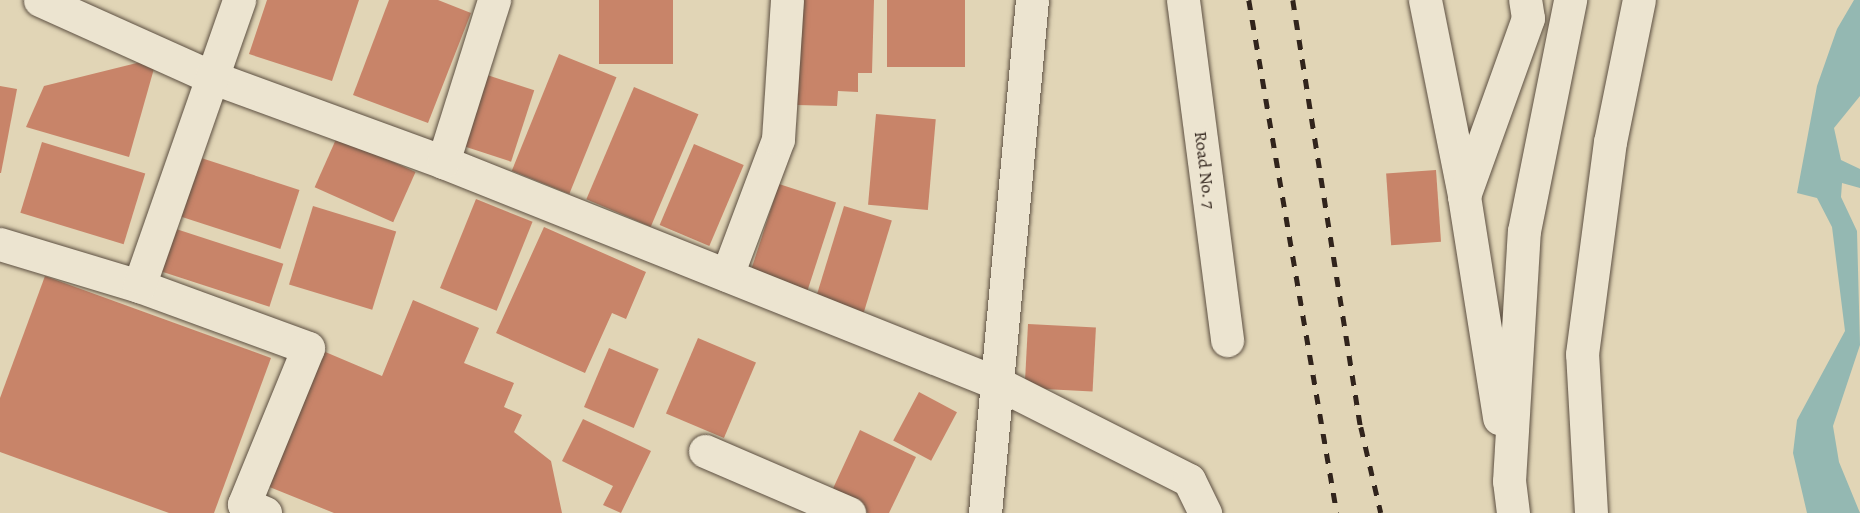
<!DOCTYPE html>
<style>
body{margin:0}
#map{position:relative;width:1860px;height:513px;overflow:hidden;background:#e1d5b6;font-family:Alegreya,serif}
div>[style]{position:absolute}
.water>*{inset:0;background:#94b8b2}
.building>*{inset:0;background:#c88469;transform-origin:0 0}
.roads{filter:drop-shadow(0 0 2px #5d5042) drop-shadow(0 0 2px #5d5042)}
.minor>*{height:33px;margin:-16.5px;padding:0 16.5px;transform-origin:16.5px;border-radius:16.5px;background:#ece4d0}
.rail>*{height:4.5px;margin-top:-2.25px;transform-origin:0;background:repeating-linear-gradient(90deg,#31241c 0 10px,transparent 0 20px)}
span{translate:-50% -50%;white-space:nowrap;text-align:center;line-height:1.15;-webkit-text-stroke:4.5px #ece4d0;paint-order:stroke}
.street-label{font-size:18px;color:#31241c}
</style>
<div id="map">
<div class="water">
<i style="clip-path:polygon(1854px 0,1860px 0,1860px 96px,1834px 128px,1841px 160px,1860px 169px,1860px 188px,1842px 183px,1841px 197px,1857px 231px,1860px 345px,1833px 426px,1839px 462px,1860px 513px,1807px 513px,1793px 453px,1797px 420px,1845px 331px,1832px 227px,1817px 198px,1797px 193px,1817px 86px,1837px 29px)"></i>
</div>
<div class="building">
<i style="clip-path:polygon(267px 0,359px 0,332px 81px,249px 54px)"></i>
<i style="clip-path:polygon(389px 0,438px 0,471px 13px,428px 123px,353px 95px)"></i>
<i style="left:599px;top:0;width:74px;height:64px"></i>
<i style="clip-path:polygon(800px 0,874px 0,872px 73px,858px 73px,858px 92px,838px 91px,837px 106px,797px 105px)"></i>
<i style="left:887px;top:0;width:78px;height:67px"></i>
<i style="left:559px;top:54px;width:62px;height:126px;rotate:22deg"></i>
<i style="clip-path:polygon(157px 58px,129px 157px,26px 127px,44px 86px)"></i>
<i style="left:481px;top:73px;width:56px;height:75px;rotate:18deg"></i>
<i style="clip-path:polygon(0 86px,17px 89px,1px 173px,0 173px)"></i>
<i style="left:634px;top:87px;width:70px;height:122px;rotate:23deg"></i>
<i style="left:876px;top:114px;width:60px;height:91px;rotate:5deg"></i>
<i style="left:337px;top:137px;width:86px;height:55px;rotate:24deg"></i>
<i style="left:42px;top:142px;width:108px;height:74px;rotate:17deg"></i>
<i style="left:694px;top:144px;width:54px;height:88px;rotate:23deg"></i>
<i style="left:192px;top:155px;width:113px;height:62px;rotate:18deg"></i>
<i style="left:1436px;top:170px;width:72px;height:50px;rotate:86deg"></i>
<i style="left:779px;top:184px;width:60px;height:95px;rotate:18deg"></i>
<i style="left:476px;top:199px;width:61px;height:96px;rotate:22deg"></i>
<i style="left:313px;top:206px;width:87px;height:82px;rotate:17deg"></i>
<i style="left:844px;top:206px;width:50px;height:96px;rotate:17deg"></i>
<i style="clip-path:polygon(544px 227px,646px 272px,626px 319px,612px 313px,585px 373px,496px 333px)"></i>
<i style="left:173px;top:228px;width:116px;height:45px;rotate:18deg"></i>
<i style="clip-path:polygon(45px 276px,271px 358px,214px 513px,169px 513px,0 452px,0 398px)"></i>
<i style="clip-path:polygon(413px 300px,479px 328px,464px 363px,514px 383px,504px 407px,522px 415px,514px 432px,551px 461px,562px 513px,334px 513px,267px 486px,323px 351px,382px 376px)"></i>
<i style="left:1028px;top:324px;width:68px;height:64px;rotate:3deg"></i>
<i style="left:698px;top:338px;width:63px;height:82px;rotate:23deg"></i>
<i style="left:609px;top:348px;width:54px;height:64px;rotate:23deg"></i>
<i style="left:919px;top:392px;width:43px;height:55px;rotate:28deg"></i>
<i style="clip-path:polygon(583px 419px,651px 451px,621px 513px,603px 505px,613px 486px,562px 461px)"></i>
<i style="clip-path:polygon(860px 430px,916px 457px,889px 513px,868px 513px,830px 495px)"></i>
</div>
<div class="roads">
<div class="minor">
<i style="left:40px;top:0;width:188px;rotate:24.2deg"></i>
<i style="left:211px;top:77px;width:247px;rotate:20.1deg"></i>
<i style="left:443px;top:162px;width:596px;rotate:21.75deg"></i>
<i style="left:997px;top:383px;width:215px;rotate:26.8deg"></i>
<i style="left:1189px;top:480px;width:37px;rotate:64deg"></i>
<i style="left:1183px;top:0;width:343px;rotate:82.6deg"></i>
<i style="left:1425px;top:0;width:200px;rotate:78.7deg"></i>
<i style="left:1464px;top:196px;width:225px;rotate:81deg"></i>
<i style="left:443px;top:162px;width:170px;rotate:-72.5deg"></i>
<i style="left:1464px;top:196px;width:189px;rotate:-70.2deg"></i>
<i style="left:1528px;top:18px;width:18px;rotate:-99deg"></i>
<i style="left:0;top:244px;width:145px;rotate:16.8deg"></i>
<i style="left:139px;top:286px;width:180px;rotate:20.1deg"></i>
<i style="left:308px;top:348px;width:169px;rotate:112.3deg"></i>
<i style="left:244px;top:504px;width:23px;rotate:23deg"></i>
<i style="left:727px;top:275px;width:145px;rotate:-69.4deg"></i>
<i style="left:778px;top:139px;width:139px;rotate:-86.3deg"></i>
<i style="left:139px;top:286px;width:303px;rotate:-70.7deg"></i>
<i style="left:705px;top:451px;width:157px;rotate:23.3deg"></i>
<i style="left:985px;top:513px;width:515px;rotate:-84.77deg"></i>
<i style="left:1513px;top:513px;width:32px;rotate:-97deg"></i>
<i style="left:1509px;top:481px;width:250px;rotate:-86.6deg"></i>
<i style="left:1524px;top:231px;width:236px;rotate:-78.7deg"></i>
<i style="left:1591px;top:513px;width:159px;rotate:-93.2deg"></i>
<i style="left:1582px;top:354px;width:214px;rotate:-82.5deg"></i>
<i style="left:1610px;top:142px;width:145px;rotate:-78.5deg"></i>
</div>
</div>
<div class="rail">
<i style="left:1249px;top:0;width:520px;rotate:80.27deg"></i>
<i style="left:1293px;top:0;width:432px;rotate:81deg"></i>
<i style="left:1361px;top:427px;width:88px;rotate:76.9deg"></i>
</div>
<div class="street-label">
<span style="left:1205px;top:170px;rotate:83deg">Road No. 7</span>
</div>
</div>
